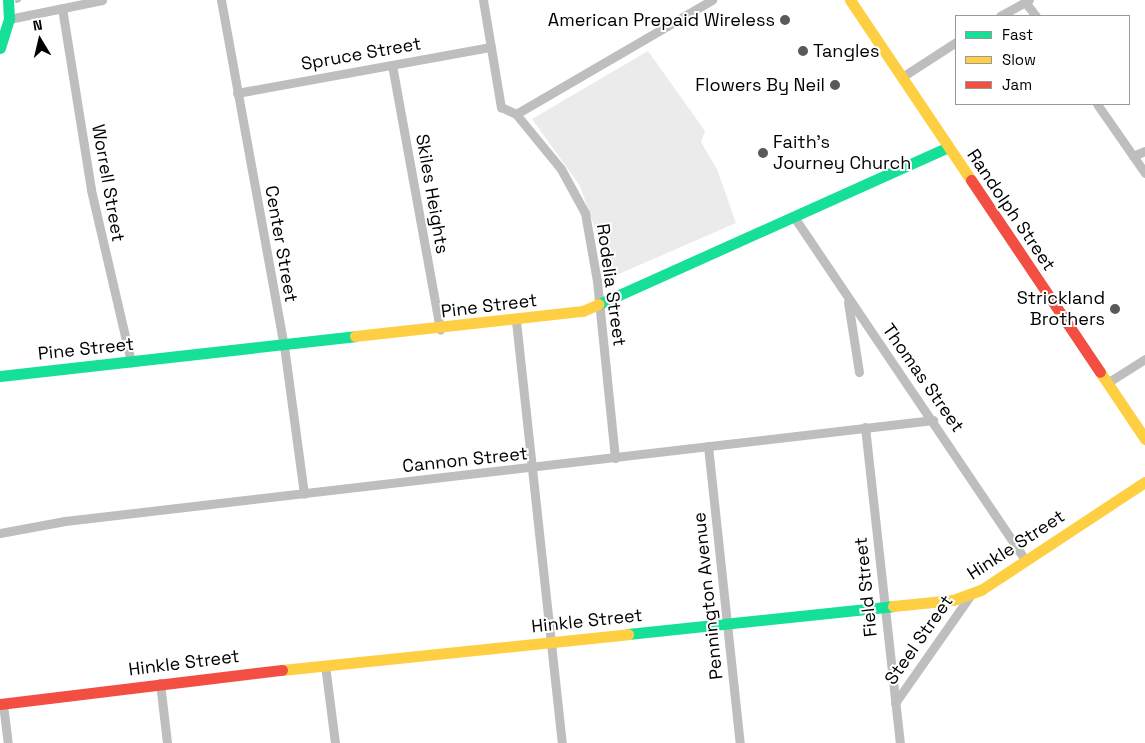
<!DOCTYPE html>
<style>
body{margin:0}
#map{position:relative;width:1145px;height:743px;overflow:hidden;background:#fff;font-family:"Space Grotesk",sans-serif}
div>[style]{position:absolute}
.green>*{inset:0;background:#ebebeb}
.stream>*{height:3px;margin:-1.5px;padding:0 1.5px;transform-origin:1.5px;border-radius:1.5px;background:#bebebe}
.street>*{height:9px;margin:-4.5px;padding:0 4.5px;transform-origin:4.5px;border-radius:4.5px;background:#bebebe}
.fast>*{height:11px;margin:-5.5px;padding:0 5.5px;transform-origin:5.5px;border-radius:5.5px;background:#16e098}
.slow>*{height:11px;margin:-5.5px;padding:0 5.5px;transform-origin:5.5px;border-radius:5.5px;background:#ffcf43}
.jam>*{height:11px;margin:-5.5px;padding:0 5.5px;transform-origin:5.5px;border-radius:5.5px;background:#f24e42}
.dots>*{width:14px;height:14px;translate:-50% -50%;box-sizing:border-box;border:2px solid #fff;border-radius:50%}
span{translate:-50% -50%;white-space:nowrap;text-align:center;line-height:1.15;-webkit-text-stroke:4px #fff;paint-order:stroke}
.poi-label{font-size:18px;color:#000}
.right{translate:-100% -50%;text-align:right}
.left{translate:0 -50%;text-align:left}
.street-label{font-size:18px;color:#000}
.legend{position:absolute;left:955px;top:15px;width:175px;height:90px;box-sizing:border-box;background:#fff;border:1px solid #999;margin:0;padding:6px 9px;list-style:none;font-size:15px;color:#000}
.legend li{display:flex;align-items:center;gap:10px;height:25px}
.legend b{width:25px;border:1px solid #999}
.north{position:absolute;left:15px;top:15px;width:50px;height:50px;-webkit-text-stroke:4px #fff;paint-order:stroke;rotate:351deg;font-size:14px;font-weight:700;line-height:20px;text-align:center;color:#000}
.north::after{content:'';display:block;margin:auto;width:18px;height:22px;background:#000;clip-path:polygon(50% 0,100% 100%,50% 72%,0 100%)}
</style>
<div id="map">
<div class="green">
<i style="clip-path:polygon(648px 51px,705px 131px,701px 142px,717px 169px,736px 223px,612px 277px,580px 186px,532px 119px)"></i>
</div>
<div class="stream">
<i style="left:16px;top:1px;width:3px;rotate:-18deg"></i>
</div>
<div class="street">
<i style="left:221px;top:0;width:352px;rotate:79.7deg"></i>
<i style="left:284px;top:346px;width:149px;rotate:82.3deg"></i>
<i style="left:483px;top:0;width:109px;rotate:80.5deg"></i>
<i style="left:501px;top:107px;width:17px;rotate:25deg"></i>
<i style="left:516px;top:114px;width:71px;rotate:50.7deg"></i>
<i style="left:561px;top:169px;width:50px;rotate:61.4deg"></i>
<i style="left:585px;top:213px;width:69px;rotate:80deg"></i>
<i style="left:597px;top:281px;width:178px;rotate:84.2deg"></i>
<i style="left:1025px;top:2px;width:18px;rotate:52deg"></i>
<i style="left:62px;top:8px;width:184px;rotate:80.9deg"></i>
<i style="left:91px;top:190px;width:177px;rotate:76.9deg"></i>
<i style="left:1000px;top:16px;width:33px;rotate:-29deg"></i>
<i style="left:9px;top:19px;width:95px;rotate:-11.5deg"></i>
<i style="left:392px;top:65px;width:269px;rotate:79.7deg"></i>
<i style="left:902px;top:77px;width:64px;rotate:-32.9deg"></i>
<i style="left:237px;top:93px;width:258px;rotate:-10.3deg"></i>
<i style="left:1097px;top:104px;width:84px;rotate:55.2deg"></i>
<i style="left:516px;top:114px;width:227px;rotate:-30.2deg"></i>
<i style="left:1133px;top:156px;width:13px;rotate:-23deg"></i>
<i style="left:794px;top:217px;width:413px;rotate:56deg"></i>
<i style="left:848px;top:302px;width:71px;rotate:81.1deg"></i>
<i style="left:516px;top:321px;width:424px;rotate:83.8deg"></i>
<i style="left:1107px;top:383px;width:45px;rotate:-32.3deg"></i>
<i style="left:865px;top:427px;width:318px;rotate:83.7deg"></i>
<i style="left:708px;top:446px;width:299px;rotate:83.9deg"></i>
<i style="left:0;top:533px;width:66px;rotate:-10.5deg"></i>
<i style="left:65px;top:521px;width:874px;rotate:-6.64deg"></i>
<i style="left:325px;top:665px;width:79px;rotate:82.7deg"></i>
<i style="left:160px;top:683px;width:60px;rotate:83.3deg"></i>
<i style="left:895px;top:703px;width:131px;rotate:-55deg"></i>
<i style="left:3px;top:704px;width:39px;rotate:83deg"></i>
</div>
<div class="fast">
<i style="left:0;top:48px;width:30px;rotate:-73deg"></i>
<i style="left:9px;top:19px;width:19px;rotate:-93deg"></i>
<i style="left:599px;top:304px;width:383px;rotate:-24.2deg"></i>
<i style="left:0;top:376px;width:357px;rotate:-6.4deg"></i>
<i style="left:628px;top:634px;width:266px;rotate:-6deg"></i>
</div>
<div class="slow">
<i style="left:850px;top:0;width:217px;rotate:56.1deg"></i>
<i style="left:355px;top:336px;width:229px;rotate:-6.3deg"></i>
<i style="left:583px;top:311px;width:17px;rotate:-24deg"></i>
<i style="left:1100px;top:372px;width:81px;rotate:56.1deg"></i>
<i style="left:893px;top:606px;width:60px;rotate:-5.7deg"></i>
<i style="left:953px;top:600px;width:30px;rotate:-20deg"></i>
<i style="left:981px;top:590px;width:196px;rotate:-33.4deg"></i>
<i style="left:282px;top:670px;width:348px;rotate:-5.9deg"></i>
</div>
<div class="jam">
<i style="left:971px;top:180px;width:231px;rotate:56.1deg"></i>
<i style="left:0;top:704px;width:284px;rotate:-6.9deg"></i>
</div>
<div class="dots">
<i style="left:785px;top:20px;background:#595959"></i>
<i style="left:803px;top:51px;background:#595959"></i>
<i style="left:835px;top:85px;background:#595959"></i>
<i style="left:763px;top:153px;background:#595959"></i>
<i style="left:1115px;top:309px;background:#595959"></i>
</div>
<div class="poi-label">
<span class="right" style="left:775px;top:20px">American Prepaid Wireless</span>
<span class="left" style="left:813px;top:51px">Tangles</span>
<span class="right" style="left:825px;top:85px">Flowers By Neil</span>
<span class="left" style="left:773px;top:153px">Faith's<br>Journey Church</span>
<span class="right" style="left:1105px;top:309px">Strickland<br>Brothers</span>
</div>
<div class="street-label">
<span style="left:361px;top:54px;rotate:-10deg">Spruce Street</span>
<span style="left:108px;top:183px;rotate:80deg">Worrell Street</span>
<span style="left:432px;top:194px;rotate:80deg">Skiles Heights</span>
<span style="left:1011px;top:210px;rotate:56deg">Randolph Street</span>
<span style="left:281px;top:244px;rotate:80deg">Center Street</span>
<span style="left:611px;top:285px;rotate:82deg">Rodelia Street</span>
<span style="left:489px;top:306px;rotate:-7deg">Pine Street</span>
<span style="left:86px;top:349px;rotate:-6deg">Pine Street</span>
<span style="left:923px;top:378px;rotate:55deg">Thomas Street</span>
<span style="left:465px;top:460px;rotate:-6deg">Cannon Street</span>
<span style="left:1016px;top:545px;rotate:-33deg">Hinkle Street</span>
<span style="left:866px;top:587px;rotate:-96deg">Field Street</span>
<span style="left:708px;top:596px;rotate:-96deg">Pennington Avenue</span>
<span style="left:587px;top:621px;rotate:-6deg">Hinkle Street</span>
<span style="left:919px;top:640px;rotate:-55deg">Steel Street</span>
<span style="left:184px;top:663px;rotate:-7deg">Hinkle Street</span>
</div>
<ul class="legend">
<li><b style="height:6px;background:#16e098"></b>Fast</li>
<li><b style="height:6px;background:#ffcf43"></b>Slow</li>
<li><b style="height:6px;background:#f24e42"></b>Jam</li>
</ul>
<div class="north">N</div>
</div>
